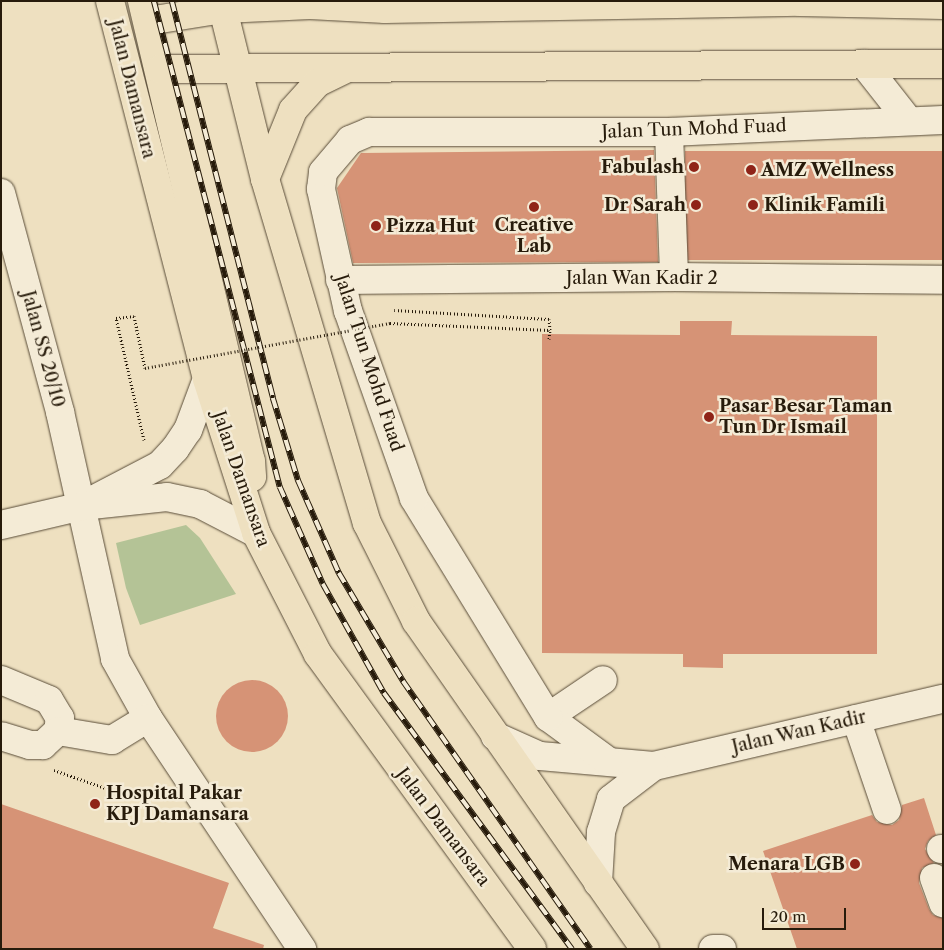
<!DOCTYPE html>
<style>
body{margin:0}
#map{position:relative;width:944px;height:950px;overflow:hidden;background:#eee0c0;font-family:"Libre Caslon Text",serif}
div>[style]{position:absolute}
.green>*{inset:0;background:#b4c396}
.building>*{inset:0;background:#d69376;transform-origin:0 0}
.round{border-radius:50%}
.path>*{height:3px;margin-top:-1.5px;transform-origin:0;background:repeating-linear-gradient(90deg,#271b0b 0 1px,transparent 0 3.5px)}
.roads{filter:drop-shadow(0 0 1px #594c38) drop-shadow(0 0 1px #594c38)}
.minor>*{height:28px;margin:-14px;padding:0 14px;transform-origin:14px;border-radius:14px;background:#f4ebd6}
.major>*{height:28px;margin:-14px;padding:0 14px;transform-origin:14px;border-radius:14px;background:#eee0c0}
.rail>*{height:5.5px;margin-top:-2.75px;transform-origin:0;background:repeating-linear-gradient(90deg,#f4ebd6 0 11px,#271b0b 0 22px);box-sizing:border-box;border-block:1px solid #271b0b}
.path-bridge>*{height:3px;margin-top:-1.5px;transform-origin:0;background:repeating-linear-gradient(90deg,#271b0b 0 1px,transparent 0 3.5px)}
.dots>*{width:14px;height:14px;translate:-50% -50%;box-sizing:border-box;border:2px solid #f4ebd6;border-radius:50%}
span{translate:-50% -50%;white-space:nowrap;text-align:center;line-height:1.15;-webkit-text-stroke:5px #f4ebd6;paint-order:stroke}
.street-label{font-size:18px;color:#271b0b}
.poi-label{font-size:18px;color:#271b0b;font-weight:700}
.right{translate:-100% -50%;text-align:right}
.left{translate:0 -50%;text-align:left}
.frame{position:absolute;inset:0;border:2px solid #271b0b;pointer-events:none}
.scale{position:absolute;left:762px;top:908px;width:84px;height:22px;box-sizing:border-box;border:2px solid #271b0b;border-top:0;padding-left:6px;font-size:15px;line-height:18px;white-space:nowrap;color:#271b0b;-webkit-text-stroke:4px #f4ebd6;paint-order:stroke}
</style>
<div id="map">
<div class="green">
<i style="clip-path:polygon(186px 525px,200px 538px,236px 594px,140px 625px,126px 588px,116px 543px)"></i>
</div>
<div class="building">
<i style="clip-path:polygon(654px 150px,658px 262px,353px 263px,337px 188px,361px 153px)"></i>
<i style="left:685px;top:151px;width:258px;height:109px"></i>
<i style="clip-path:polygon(680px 321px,732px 321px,731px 335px,877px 336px,877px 654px,723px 654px,723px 668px,683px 667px,683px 654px,542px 653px,542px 334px,680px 335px)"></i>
<i class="round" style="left:216px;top:680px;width:72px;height:72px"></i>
<i style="clip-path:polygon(924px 798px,936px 835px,928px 841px,925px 849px,934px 863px,922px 868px,919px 883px,929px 909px,933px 915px,943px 918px,943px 949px,797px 949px,763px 851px,872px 815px,877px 822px,892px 825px,899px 820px,902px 805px)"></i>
<i style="clip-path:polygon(1px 804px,229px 883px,213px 928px,264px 945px,263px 949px,1px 949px)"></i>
</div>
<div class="path">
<i style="left:390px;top:323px;width:160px;rotate:2.5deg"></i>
<i style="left:550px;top:330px;width:11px;rotate:-95deg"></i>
<i style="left:549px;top:319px;width:155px;rotate:-176.7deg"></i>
<i style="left:549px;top:339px;width:9px;rotate:-84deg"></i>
<i style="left:144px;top:440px;width:125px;rotate:-102.9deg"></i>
<i style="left:116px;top:318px;width:18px;rotate:-6deg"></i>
<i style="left:134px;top:316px;width:53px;rotate:78.1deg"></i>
<i style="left:54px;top:770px;width:82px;rotate:19.3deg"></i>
<i style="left:131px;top:797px;width:34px;rotate:-10deg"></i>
</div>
<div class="roads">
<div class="minor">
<i style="left:864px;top:64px;width:71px;rotate:51.8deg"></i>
<i style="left:669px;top:132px;width:145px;rotate:88deg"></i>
<i style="left:1px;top:193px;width:227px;rotate:74.9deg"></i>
<i style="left:60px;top:412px;width:253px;rotate:77.4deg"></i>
<i style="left:115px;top:659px;width:68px;rotate:60.8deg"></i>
<i style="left:148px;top:718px;width:278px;rotate:56.3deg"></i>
<i style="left:340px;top:280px;width:334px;rotate:-0.5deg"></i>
<i style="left:674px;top:277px;width:269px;rotate:0.6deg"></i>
<i style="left:95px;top:499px;width:73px;rotate:-27.6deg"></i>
<i style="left:160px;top:465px;width:22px;rotate:-47deg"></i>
<i style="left:175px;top:449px;width:23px;rotate:-56deg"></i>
<i style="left:188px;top:430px;width:54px;rotate:-69.6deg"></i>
<i style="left:1px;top:525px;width:83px;rotate:-13.2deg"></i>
<i style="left:82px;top:506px;width:85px;rotate:-6deg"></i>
<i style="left:167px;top:497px;width:34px;rotate:12deg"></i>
<i style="left:200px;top:504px;width:63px;rotate:27.4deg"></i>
<i style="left:1px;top:680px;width:52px;rotate:22.6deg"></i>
<i style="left:49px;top:700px;width:21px;rotate:59deg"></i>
<i style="left:60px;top:718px;width:13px;rotate:99deg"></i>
<i style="left:58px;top:731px;width:21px;rotate:137deg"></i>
<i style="left:43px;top:745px;width:13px;rotate:180deg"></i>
<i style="left:30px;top:745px;width:30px;rotate:-163deg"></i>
<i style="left:548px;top:717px;width:66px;rotate:-33.9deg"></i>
<i style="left:856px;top:719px;width:96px;rotate:71.2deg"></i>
<i style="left:58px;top:731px;width:55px;rotate:9.5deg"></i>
<i style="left:112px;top:740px;width:42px;rotate:-31.4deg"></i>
<i style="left:495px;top:736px;width:49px;rotate:24deg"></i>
<i style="left:540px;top:756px;width:114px;rotate:5deg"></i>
<i style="left:654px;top:766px;width:297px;rotate:-13.1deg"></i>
<i style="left:608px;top:761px;width:74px;rotate:-143.7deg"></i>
<i style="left:548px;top:717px;width:257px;rotate:-121.5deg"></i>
<i style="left:414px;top:498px;width:198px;rotate:-109.4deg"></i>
<i style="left:348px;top:311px;width:125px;rotate:-102.5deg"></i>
<i style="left:321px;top:189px;width:17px;rotate:-83deg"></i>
<i style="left:323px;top:172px;width:42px;rotate:-49.8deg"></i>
<i style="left:350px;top:140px;width:21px;rotate:-23deg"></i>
<i style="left:369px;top:132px;width:300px"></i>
<i style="left:669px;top:132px;width:274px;rotate:-2.5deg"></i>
<i style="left:941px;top:849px;width:2px"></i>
<i style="left:934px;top:878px;width:27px;rotate:70deg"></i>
<i style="left:598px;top:883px;width:51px;rotate:-86.6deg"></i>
<i style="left:601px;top:832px;width:34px;rotate:-73deg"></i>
<i style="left:611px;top:799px;width:54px;rotate:-37.5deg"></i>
<i style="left:713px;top:949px;width:9px"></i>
</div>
<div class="major">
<i style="left:110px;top:1px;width:390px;rotate:75.6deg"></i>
<i style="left:207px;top:379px;width:162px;rotate:72.3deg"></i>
<i style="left:256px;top:533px;width:136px;rotate:62.9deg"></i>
<i style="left:318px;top:654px;width:364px;rotate:54deg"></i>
<i style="left:142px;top:1px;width:473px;rotate:76.7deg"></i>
<i style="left:251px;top:461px;width:16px;rotate:86deg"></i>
<i style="left:221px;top:1px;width:183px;rotate:76.1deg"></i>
<i style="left:265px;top:179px;width:359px;rotate:73.5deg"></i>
<i style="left:367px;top:523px;width:110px;rotate:63.4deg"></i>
<i style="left:416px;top:621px;width:400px;rotate:55.1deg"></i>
<i style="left:148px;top:21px;width:76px;rotate:-9.1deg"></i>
<i style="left:223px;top:9px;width:87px;rotate:-2.6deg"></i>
<i style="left:310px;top:5px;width:75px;rotate:3.1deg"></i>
<i style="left:385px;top:9px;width:415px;rotate:-1deg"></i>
<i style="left:800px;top:2px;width:143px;rotate:1.2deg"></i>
<i style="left:160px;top:69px;width:783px;rotate:-0.37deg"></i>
<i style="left:265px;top:179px;width:74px;rotate:-67.9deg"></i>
<i style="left:293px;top:110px;width:36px;rotate:-48deg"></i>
<i style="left:317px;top:83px;width:32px;rotate:-26deg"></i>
</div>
</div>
<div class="rail">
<i style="left:154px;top:1px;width:502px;rotate:75.47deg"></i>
<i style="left:280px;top:487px;width:106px;rotate:66.1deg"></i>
<i style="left:323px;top:584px;width:125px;rotate:60.8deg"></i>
<i style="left:384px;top:693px;width:318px;rotate:53.7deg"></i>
<i style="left:172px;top:1px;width:410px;rotate:75.7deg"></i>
<i style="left:273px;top:398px;width:86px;rotate:73deg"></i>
<i style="left:298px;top:480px;width:102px;rotate:66.2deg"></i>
<i style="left:339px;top:573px;width:126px;rotate:59.3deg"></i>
<i style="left:403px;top:681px;width:327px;rotate:55deg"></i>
</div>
<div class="path-bridge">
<i style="left:145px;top:368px;width:249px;rotate:-10.4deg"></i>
</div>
<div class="dots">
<i style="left:694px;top:167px;background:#8f2418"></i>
<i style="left:751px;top:170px;background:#8f2418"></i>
<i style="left:696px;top:205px;background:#8f2418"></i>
<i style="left:753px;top:205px;background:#8f2418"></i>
<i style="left:534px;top:207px;background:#8f2418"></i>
<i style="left:376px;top:226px;background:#8f2418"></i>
<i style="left:709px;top:417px;background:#8f2418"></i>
<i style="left:95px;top:804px;background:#8f2418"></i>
<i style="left:855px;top:864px;background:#8f2418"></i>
</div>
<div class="street-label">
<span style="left:132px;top:89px;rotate:76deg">Jalan Damansara</span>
<span style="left:694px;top:129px;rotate:-2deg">Jalan Tun Mohd Fuad</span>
<span style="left:642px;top:278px">Jalan Wan Kadir 2</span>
<span style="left:43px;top:349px;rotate:75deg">Jalan SS 20/10</span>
<span style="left:369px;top:363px;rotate:72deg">Jalan Tun Mohd Fuad</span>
<span style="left:241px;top:479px;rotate:71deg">Jalan Damansara</span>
<span style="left:799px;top:732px;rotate:-13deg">Jalan Wan Kadir</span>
<span style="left:443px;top:827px;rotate:53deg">Jalan Damansara</span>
</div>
<div class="poi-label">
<span class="right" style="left:684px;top:167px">Fabulash</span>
<span class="left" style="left:761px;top:170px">AMZ Wellness</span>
<span class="right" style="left:686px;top:205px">Dr Sarah</span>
<span class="left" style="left:764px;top:205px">Klinik Famili</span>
<span class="left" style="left:386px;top:226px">Pizza Hut</span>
<span style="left:534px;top:236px">Creative<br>Lab</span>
<span class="left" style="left:719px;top:417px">Pasar Besar Taman<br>Tun Dr Ismail</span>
<span class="left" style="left:106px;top:804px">Hospital Pakar<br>KPJ Damansara</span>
<span class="right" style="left:845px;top:864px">Menara LGB</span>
</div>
<div class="frame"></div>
<div class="scale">20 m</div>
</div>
